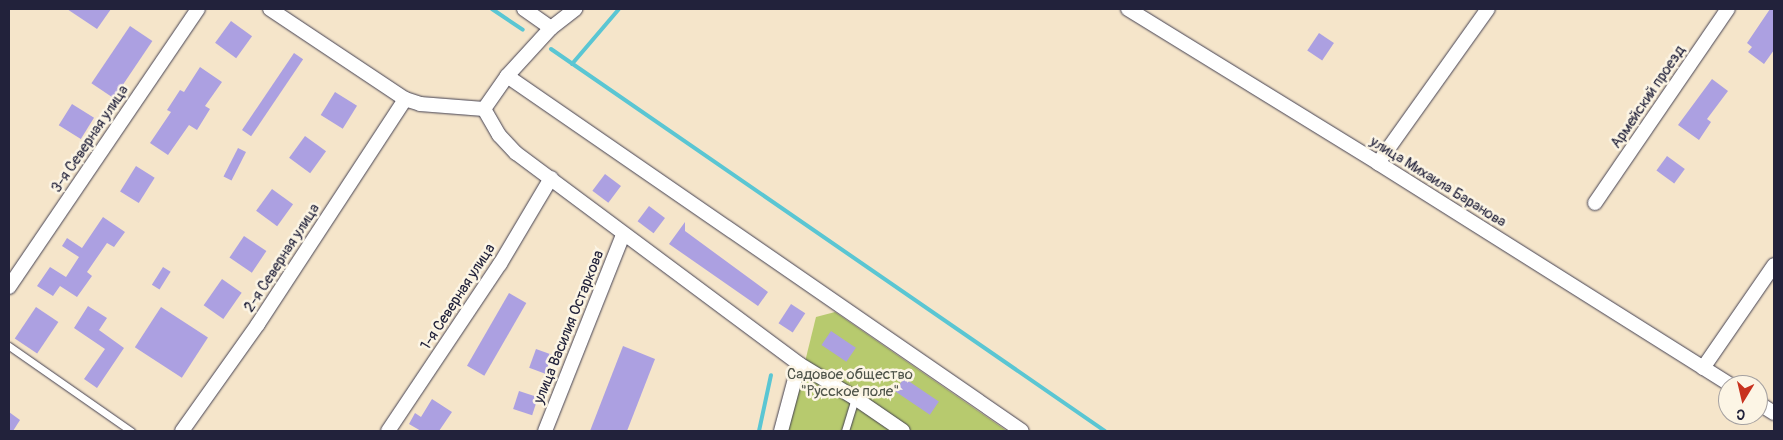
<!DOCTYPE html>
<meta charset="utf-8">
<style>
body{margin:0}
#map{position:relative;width:1783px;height:440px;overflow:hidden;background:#f5e5ca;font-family:Pangolin,sans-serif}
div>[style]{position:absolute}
.green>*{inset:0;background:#b7ca6e}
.stream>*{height:4px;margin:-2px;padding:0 2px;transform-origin:2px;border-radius:2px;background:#5ac6d3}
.building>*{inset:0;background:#aca0e1;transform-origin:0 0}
.roads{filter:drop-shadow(0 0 1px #423f50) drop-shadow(0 0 1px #423f50)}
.service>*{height:7px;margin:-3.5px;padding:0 3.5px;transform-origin:3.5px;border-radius:3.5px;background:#fff}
.minor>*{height:14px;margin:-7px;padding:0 7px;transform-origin:7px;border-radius:7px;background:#fff}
span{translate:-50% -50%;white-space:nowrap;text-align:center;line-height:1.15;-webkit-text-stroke:5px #fcf5e5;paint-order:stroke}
.street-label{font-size:15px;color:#22223b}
.park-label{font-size:15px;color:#4f544a}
.frame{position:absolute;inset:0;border:10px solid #22223b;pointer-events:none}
.north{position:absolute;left:1718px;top:375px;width:50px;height:50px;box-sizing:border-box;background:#fcf5e5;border:1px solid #a5a1a1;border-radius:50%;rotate:189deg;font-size:14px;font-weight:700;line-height:20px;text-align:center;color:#22223b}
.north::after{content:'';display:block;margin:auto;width:18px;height:22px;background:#c8321e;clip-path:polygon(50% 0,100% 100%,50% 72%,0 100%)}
</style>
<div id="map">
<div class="green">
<i style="clip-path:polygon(835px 312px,1007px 431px,788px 431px,816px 317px)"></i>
</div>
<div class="stream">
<i style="left:492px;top:9px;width:37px;rotate:34deg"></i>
<i style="left:551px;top:49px;width:673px;rotate:34.59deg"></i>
<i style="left:572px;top:64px;width:72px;rotate:-49.5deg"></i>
<i style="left:759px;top:431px;width:57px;rotate:-77.9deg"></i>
</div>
<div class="building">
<i style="clip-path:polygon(67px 9px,111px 9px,97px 29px)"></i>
<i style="clip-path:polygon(1770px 9px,1774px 9px,1774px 50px,1764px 64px,1748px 52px,1752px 47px,1747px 43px)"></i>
<i style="left:231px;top:21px;width:26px;height:27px;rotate:36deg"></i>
<i style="left:130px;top:26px;width:27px;height:69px;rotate:34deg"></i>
<i style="left:1319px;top:33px;width:18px;height:21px;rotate:34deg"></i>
<i style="left:294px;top:53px;width:11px;height:93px;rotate:34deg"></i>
<i style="clip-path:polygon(200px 67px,222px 82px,205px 106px,210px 109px,197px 130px,189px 125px,168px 155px,150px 143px,171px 112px,167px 110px,180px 90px,184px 92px)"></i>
<i style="clip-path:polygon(1712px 79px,1728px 91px,1707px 119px,1711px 122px,1699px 140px,1678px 125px)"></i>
<i style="left:335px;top:92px;width:26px;height:27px;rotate:32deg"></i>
<i style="left:72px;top:104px;width:26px;height:25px;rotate:32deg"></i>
<i style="left:305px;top:136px;width:26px;height:27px;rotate:36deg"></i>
<i style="left:238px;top:148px;width:9px;height:32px;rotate:27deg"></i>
<i style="left:1667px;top:156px;width:22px;height:18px;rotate:36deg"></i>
<i style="left:136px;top:166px;width:22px;height:30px;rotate:32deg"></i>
<i style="left:605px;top:174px;width:20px;height:21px;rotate:37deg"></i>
<i style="left:272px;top:189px;width:26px;height:27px;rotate:36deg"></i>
<i style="left:649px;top:206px;width:20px;height:19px;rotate:37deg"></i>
<i style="clip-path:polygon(103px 217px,125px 232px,114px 247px,107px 243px,87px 272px,92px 276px,77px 297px,60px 286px,53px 296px,37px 286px,50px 267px,66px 277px,79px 257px,62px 246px,67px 238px,82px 248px)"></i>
<i style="clip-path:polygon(685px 222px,685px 231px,768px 292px,758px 306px,669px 244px)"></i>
<i style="left:244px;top:236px;width:27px;height:26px;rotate:34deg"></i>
<i style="left:163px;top:267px;width:9px;height:21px;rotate:32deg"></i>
<i style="left:222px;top:279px;width:24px;height:32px;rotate:35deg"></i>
<i style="left:509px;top:293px;width:20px;height:84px;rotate:30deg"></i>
<i style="left:791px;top:304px;width:17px;height:23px;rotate:33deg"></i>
<i style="clip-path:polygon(88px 306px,107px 318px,99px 330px,124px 348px,97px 388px,84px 379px,105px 349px,74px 328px)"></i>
<i style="left:36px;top:307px;width:27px;height:38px;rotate:34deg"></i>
<i style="left:161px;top:307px;width:56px;height:48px;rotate:33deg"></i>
<i style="left:831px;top:331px;width:30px;height:17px;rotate:34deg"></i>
<i style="clip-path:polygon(623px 346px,655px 359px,627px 431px,590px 431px)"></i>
<i style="left:536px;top:349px;width:20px;height:20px;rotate:20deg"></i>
<i style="left:904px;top:378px;width:42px;height:16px;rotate:34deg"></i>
<i style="left:519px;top:391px;width:20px;height:19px;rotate:18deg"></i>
<i style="clip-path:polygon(432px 399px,452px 412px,439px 431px,421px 431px,409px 424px,415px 413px,421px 417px)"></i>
<i style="clip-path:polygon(9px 412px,20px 420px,13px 431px,9px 431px)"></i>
</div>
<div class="roads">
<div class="service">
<i style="left:9px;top:346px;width:149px;rotate:34.9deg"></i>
<i style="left:845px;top:431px;width:34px;rotate:-73deg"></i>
</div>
<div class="minor">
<i style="left:270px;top:9px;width:162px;rotate:33.7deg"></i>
<i style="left:405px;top:99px;width:16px;rotate:18deg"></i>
<i style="left:420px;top:104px;width:64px;rotate:4.5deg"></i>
<i style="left:524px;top:9px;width:33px;rotate:35deg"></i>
<i style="left:1128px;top:9px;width:294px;rotate:31.6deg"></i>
<i style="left:1378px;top:163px;width:416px;rotate:32.2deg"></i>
<i style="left:507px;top:76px;width:625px;rotate:34.58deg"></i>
<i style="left:484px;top:109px;width:30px;rotate:60deg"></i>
<i style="left:499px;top:135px;width:25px;rotate:47deg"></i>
<i style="left:516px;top:153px;width:353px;rotate:36.7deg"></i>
<i style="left:799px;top:364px;width:66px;rotate:31.3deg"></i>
<i style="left:855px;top:398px;width:58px;rotate:34.5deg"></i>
<i style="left:484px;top:109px;width:40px;rotate:-55.1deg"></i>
<i style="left:507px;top:76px;width:65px;rotate:-47.5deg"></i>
<i style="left:551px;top:28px;width:31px;rotate:-38deg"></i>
<i style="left:1378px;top:163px;width:189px;rotate:-54.5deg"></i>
<i style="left:1595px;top:203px;width:235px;rotate:-55.6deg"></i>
<i style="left:9px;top:287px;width:336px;rotate:-55.8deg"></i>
<i style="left:1703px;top:368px;width:125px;rotate:-55.4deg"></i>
<i style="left:1758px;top:403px;width:19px;rotate:32deg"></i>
<i style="left:182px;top:431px;width:131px;rotate:-54.6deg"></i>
<i style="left:258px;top:324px;width:269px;rotate:-56.8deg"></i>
<i style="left:388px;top:431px;width:201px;rotate:-56.2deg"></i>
<i style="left:500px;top:264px;width:100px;rotate:-59.3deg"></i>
<i style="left:545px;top:431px;width:211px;rotate:-68.3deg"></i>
<i style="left:781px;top:431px;width:69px;rotate:-75deg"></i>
</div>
</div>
<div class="street-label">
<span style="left:1648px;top:97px;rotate:-56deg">Армейский проезд</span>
<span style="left:90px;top:139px;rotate:-56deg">3-я Северная улица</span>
<span style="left:1438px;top:182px;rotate:32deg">улица Михаила Баранова</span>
<span style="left:282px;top:258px;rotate:-57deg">2-я Северная улица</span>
<span style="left:458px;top:297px;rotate:-57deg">1-я Северная улица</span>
<span style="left:569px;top:327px;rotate:-68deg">улица Василия Остаркова</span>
</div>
<div class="park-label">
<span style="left:850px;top:383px">Садовое общество<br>"Русское поле"</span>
</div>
<div class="frame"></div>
<div class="north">С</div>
</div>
